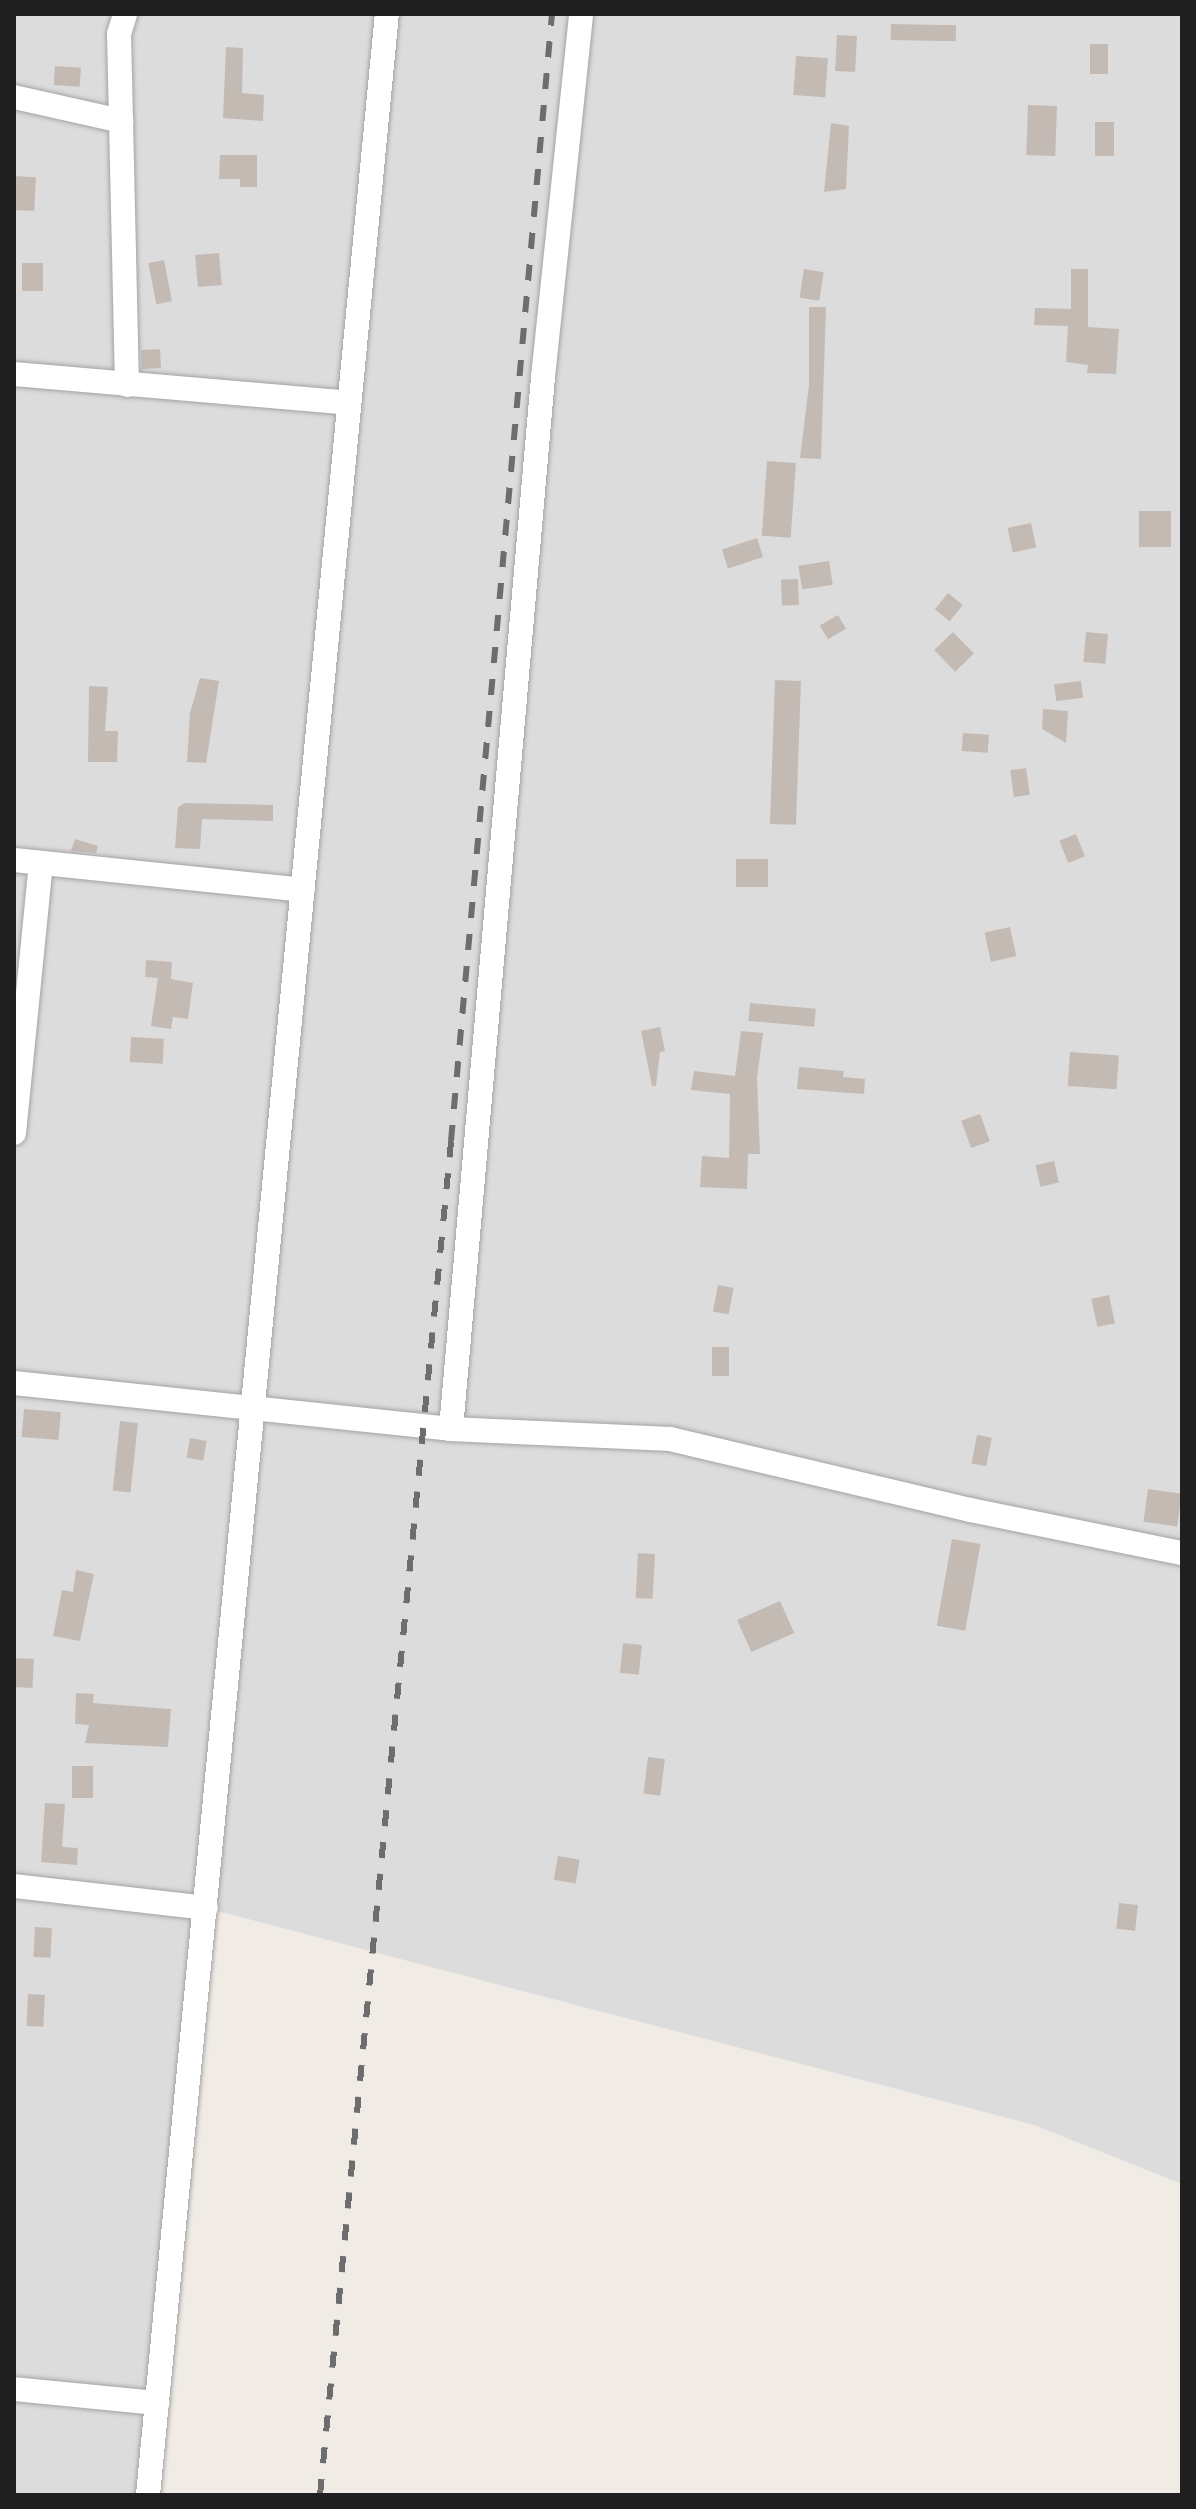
<!DOCTYPE html>
<style>
body{margin:0}
#map{position:relative;width:1196px;height:2509px;overflow:hidden;background:#f0ebe5;font-family:Barlow,sans-serif}
div>[style]{position:absolute}
.residential>*{inset:0;background:#dddcdc}
.building>*{inset:0;background:#c4bab4;transform-origin:0 0}
.roads{filter:drop-shadow(0 0 2px #a3a3a3) drop-shadow(0 0 2px #a3a3a3)}
.minor>*{height:24px;margin:-12px;padding:0 12px;transform-origin:12px;border-radius:12px;background:#fff}
.rail>*{height:6px;margin-top:-3px;transform-origin:0;background:repeating-linear-gradient(90deg,#6d6d6d 0 16px,transparent 0 32px)}
span{translate:-50% -50%;white-space:nowrap;text-align:center;line-height:1.15;-webkit-text-stroke:6px #fff;paint-order:stroke}
.frame{position:absolute;inset:0;border:16px solid #1f1f1f;pointer-events:none}
</style>
<div id="map">
<div class="residential">
<i style="clip-path:polygon(14px 14px,1182px 14px,1182px 2184px,1034px 2125px,206px 1908px,148px 2495px,14px 2495px)"></i>
</div>
<div class="building">
<i style="left:891px;top:24px;width:65px;height:16px;rotate:1deg"></i>
<i style="left:837px;top:35px;width:20px;height:36px;rotate:3deg"></i>
<i style="left:1090px;top:44px;width:18px;height:30px"></i>
<i style="clip-path:polygon(226px 47px,243px 48px,242px 93px,264px 95px,263px 121px,223px 118px)"></i>
<i style="left:796px;top:56px;width:32px;height:39px;rotate:4deg"></i>
<i style="left:55px;top:66px;width:26px;height:19px;rotate:4deg"></i>
<i style="left:1028px;top:105px;width:29px;height:50px;rotate:2deg"></i>
<i style="left:1095px;top:122px;width:19px;height:34px"></i>
<i style="clip-path:polygon(831px 123px,849px 126px,846px 189px,824px 192px)"></i>
<i style="clip-path:polygon(220px 155px,257px 155px,257px 187px,240px 187px,240px 179px,219px 179px)"></i>
<i style="left:14px;top:176px;width:22px;height:34px;rotate:3deg"></i>
<i style="left:219px;top:253px;width:32px;height:24px;rotate:85deg"></i>
<i style="left:164px;top:260px;width:42px;height:16px;rotate:79deg"></i>
<i style="left:22px;top:263px;width:21px;height:28px"></i>
<i style="left:804px;top:269px;width:20px;height:29px;rotate:9deg"></i>
<i style="clip-path:polygon(1071px 269px,1088px 269px,1088px 327px,1119px 329px,1116px 374px,1087px 373px,1088px 365px,1066px 362px,1068px 326px,1034px 325px,1035px 308px,1071px 309px)"></i>
<i style="clip-path:polygon(809px 307px,826px 307px,821px 459px,800px 458px,809px 385px)"></i>
<i style="left:160px;top:349px;width:19px;height:19px;rotate:87deg"></i>
<i style="left:767px;top:461px;width:29px;height:75px;rotate:4deg"></i>
<i style="left:1171px;top:511px;width:36px;height:32px;rotate:90deg"></i>
<i style="left:1031px;top:523px;width:25px;height:24px;rotate:78deg"></i>
<i style="left:757px;top:538px;width:20px;height:37px;rotate:72deg"></i>
<i style="left:829px;top:561px;width:24px;height:31px;rotate:81deg"></i>
<i style="left:798px;top:579px;width:26px;height:17px;rotate:88deg"></i>
<i style="left:948px;top:593px;width:19px;height:21px;rotate:39deg"></i>
<i style="left:838px;top:615px;width:16px;height:21px;rotate:60deg"></i>
<i style="left:953px;top:632px;width:30px;height:26px;rotate:46deg"></i>
<i style="left:1086px;top:632px;width:22px;height:30px;rotate:5deg"></i>
<i style="clip-path:polygon(200px 678px,219px 681px,206px 763px,187px 762px,190px 713px)"></i>
<i style="left:775px;top:680px;width:26px;height:144px;rotate:2deg"></i>
<i style="left:1081px;top:681px;width:17px;height:27px;rotate:83deg"></i>
<i style="clip-path:polygon(89px 686px,108px 687px,105px 731px,118px 731px,117px 762px,88px 762px)"></i>
<i style="clip-path:polygon(1043px 709px,1068px 711px,1066px 743px,1042px 729px)"></i>
<i style="left:963px;top:733px;width:26px;height:18px;rotate:4deg"></i>
<i style="left:1026px;top:768px;width:27px;height:16px;rotate:82deg"></i>
<i style="clip-path:polygon(185px 803px,273px 805px,273px 821px,202px 819px,200px 849px,175px 848px,178px 807px)"></i>
<i style="left:1076px;top:834px;width:24px;height:18px;rotate:68deg"></i>
<i style="clip-path:polygon(75px 839px,98px 846px,96px 853px,71px 851px)"></i>
<i style="left:736px;top:859px;width:32px;height:28px"></i>
<i style="left:1010px;top:927px;width:30px;height:26px;rotate:78deg"></i>
<i style="clip-path:polygon(146px 960px,172px 962px,171px 979px,193px 983px,188px 1019px,173px 1017px,171px 1029px,151px 1026px,158px 978px,145px 977px)"></i>
<i style="left:750px;top:1003px;width:66px;height:18px;rotate:5deg"></i>
<i style="clip-path:polygon(660px 1027px,665px 1051px,660px 1052px,656px 1086px,652px 1086px,641px 1031px)"></i>
<i style="clip-path:polygon(741px 1031px,763px 1033px,757px 1078px,760px 1154px,748px 1154px,747px 1189px,700px 1187px,702px 1156px,729px 1158px,730px 1094px,691px 1090px,694px 1071px,735px 1076px)"></i>
<i style="left:131px;top:1037px;width:33px;height:25px;rotate:3deg"></i>
<i style="left:1070px;top:1052px;width:49px;height:34px;rotate:4deg"></i>
<i style="clip-path:polygon(799px 1067px,844px 1071px,843px 1077px,865px 1079px,864px 1094px,797px 1089px)"></i>
<i style="left:980px;top:1114px;width:29px;height:20px;rotate:70deg"></i>
<i style="left:1054px;top:1161px;width:22px;height:19px;rotate:77deg"></i>
<i style="left:718px;top:1285px;width:16px;height:27px;rotate:11deg"></i>
<i style="left:1109px;top:1295px;width:29px;height:18px;rotate:78deg"></i>
<i style="left:712px;top:1347px;width:17px;height:29px"></i>
<i style="left:24px;top:1409px;width:37px;height:28px;rotate:5deg"></i>
<i style="left:120px;top:1421px;width:18px;height:70px;rotate:6deg"></i>
<i style="left:977px;top:1435px;width:15px;height:29px;rotate:11deg"></i>
<i style="left:190px;top:1438px;width:17px;height:20px;rotate:10deg"></i>
<i style="left:1148px;top:1489px;width:34px;height:33px;rotate:8deg"></i>
<i style="left:952px;top:1539px;width:29px;height:88px;rotate:10deg"></i>
<i style="left:638px;top:1553px;width:17px;height:45px;rotate:3deg"></i>
<i style="clip-path:polygon(76px 1570px,94px 1574px,80px 1641px,53px 1636px,62px 1590px,73px 1592px)"></i>
<i style="left:780px;top:1601px;width:35px;height:47px;rotate:66deg"></i>
<i style="left:623px;top:1643px;width:19px;height:30px;rotate:6deg"></i>
<i style="left:14px;top:1658px;width:20px;height:29px;rotate:3deg"></i>
<i style="clip-path:polygon(76px 1693px,94px 1694px,93px 1703px,171px 1709px,168px 1747px,85px 1743px,89px 1725px,75px 1724px)"></i>
<i style="left:648px;top:1757px;width:17px;height:37px;rotate:7deg"></i>
<i style="left:72px;top:1766px;width:21px;height:32px"></i>
<i style="clip-path:polygon(45px 1803px,65px 1804px,62px 1847px,78px 1848px,77px 1865px,41px 1862px)"></i>
<i style="left:558px;top:1856px;width:22px;height:24px;rotate:10deg"></i>
<i style="left:1119px;top:1903px;width:19px;height:26px;rotate:6deg"></i>
<i style="left:35px;top:1927px;width:17px;height:30px;rotate:3deg"></i>
<i style="left:28px;top:1994px;width:17px;height:32px;rotate:3deg"></i>
</div>
<div class="roads">
<div class="minor">
<i style="left:14px;top:97px;width:110px;rotate:12.6deg"></i>
<i style="left:121px;top:121px;width:264px;rotate:88.7deg"></i>
<i style="left:121px;top:121px;width:87px;rotate:-91.3deg"></i>
<i style="left:119px;top:34px;width:21px;rotate:-73deg"></i>
<i style="left:14px;top:374px;width:336px;rotate:4.9deg"></i>
<i style="left:14px;top:860px;width:290px;rotate:5.9deg"></i>
<i style="left:14px;top:1133px;width:271px;rotate:-84.3deg"></i>
<i style="left:14px;top:1383px;width:439px;rotate:6deg"></i>
<i style="left:451px;top:1429px;width:219px;rotate:2.6deg"></i>
<i style="left:670px;top:1439px;width:308px;rotate:13.3deg"></i>
<i style="left:970px;top:1510px;width:216px;rotate:11.5deg"></i>
<i style="left:451px;top:1429px;width:1056px;rotate:-85deg"></i>
<i style="left:543px;top:377px;width:365px;rotate:-84deg"></i>
<i style="left:14px;top:1886px;width:193px;rotate:6.5deg"></i>
<i style="left:14px;top:2389px;width:144px;rotate:5.6deg"></i>
<i style="left:148px;top:2495px;width:2492px;rotate:-84.5deg"></i>
</div>
</div>
<div class="rail">
<i style="left:320px;top:2495px;width:1360px;rotate:-84.47deg"></i>
<i style="left:451px;top:1141px;width:1132px;rotate:-84.88deg"></i>
</div>
<div class="frame"></div>
</div>
